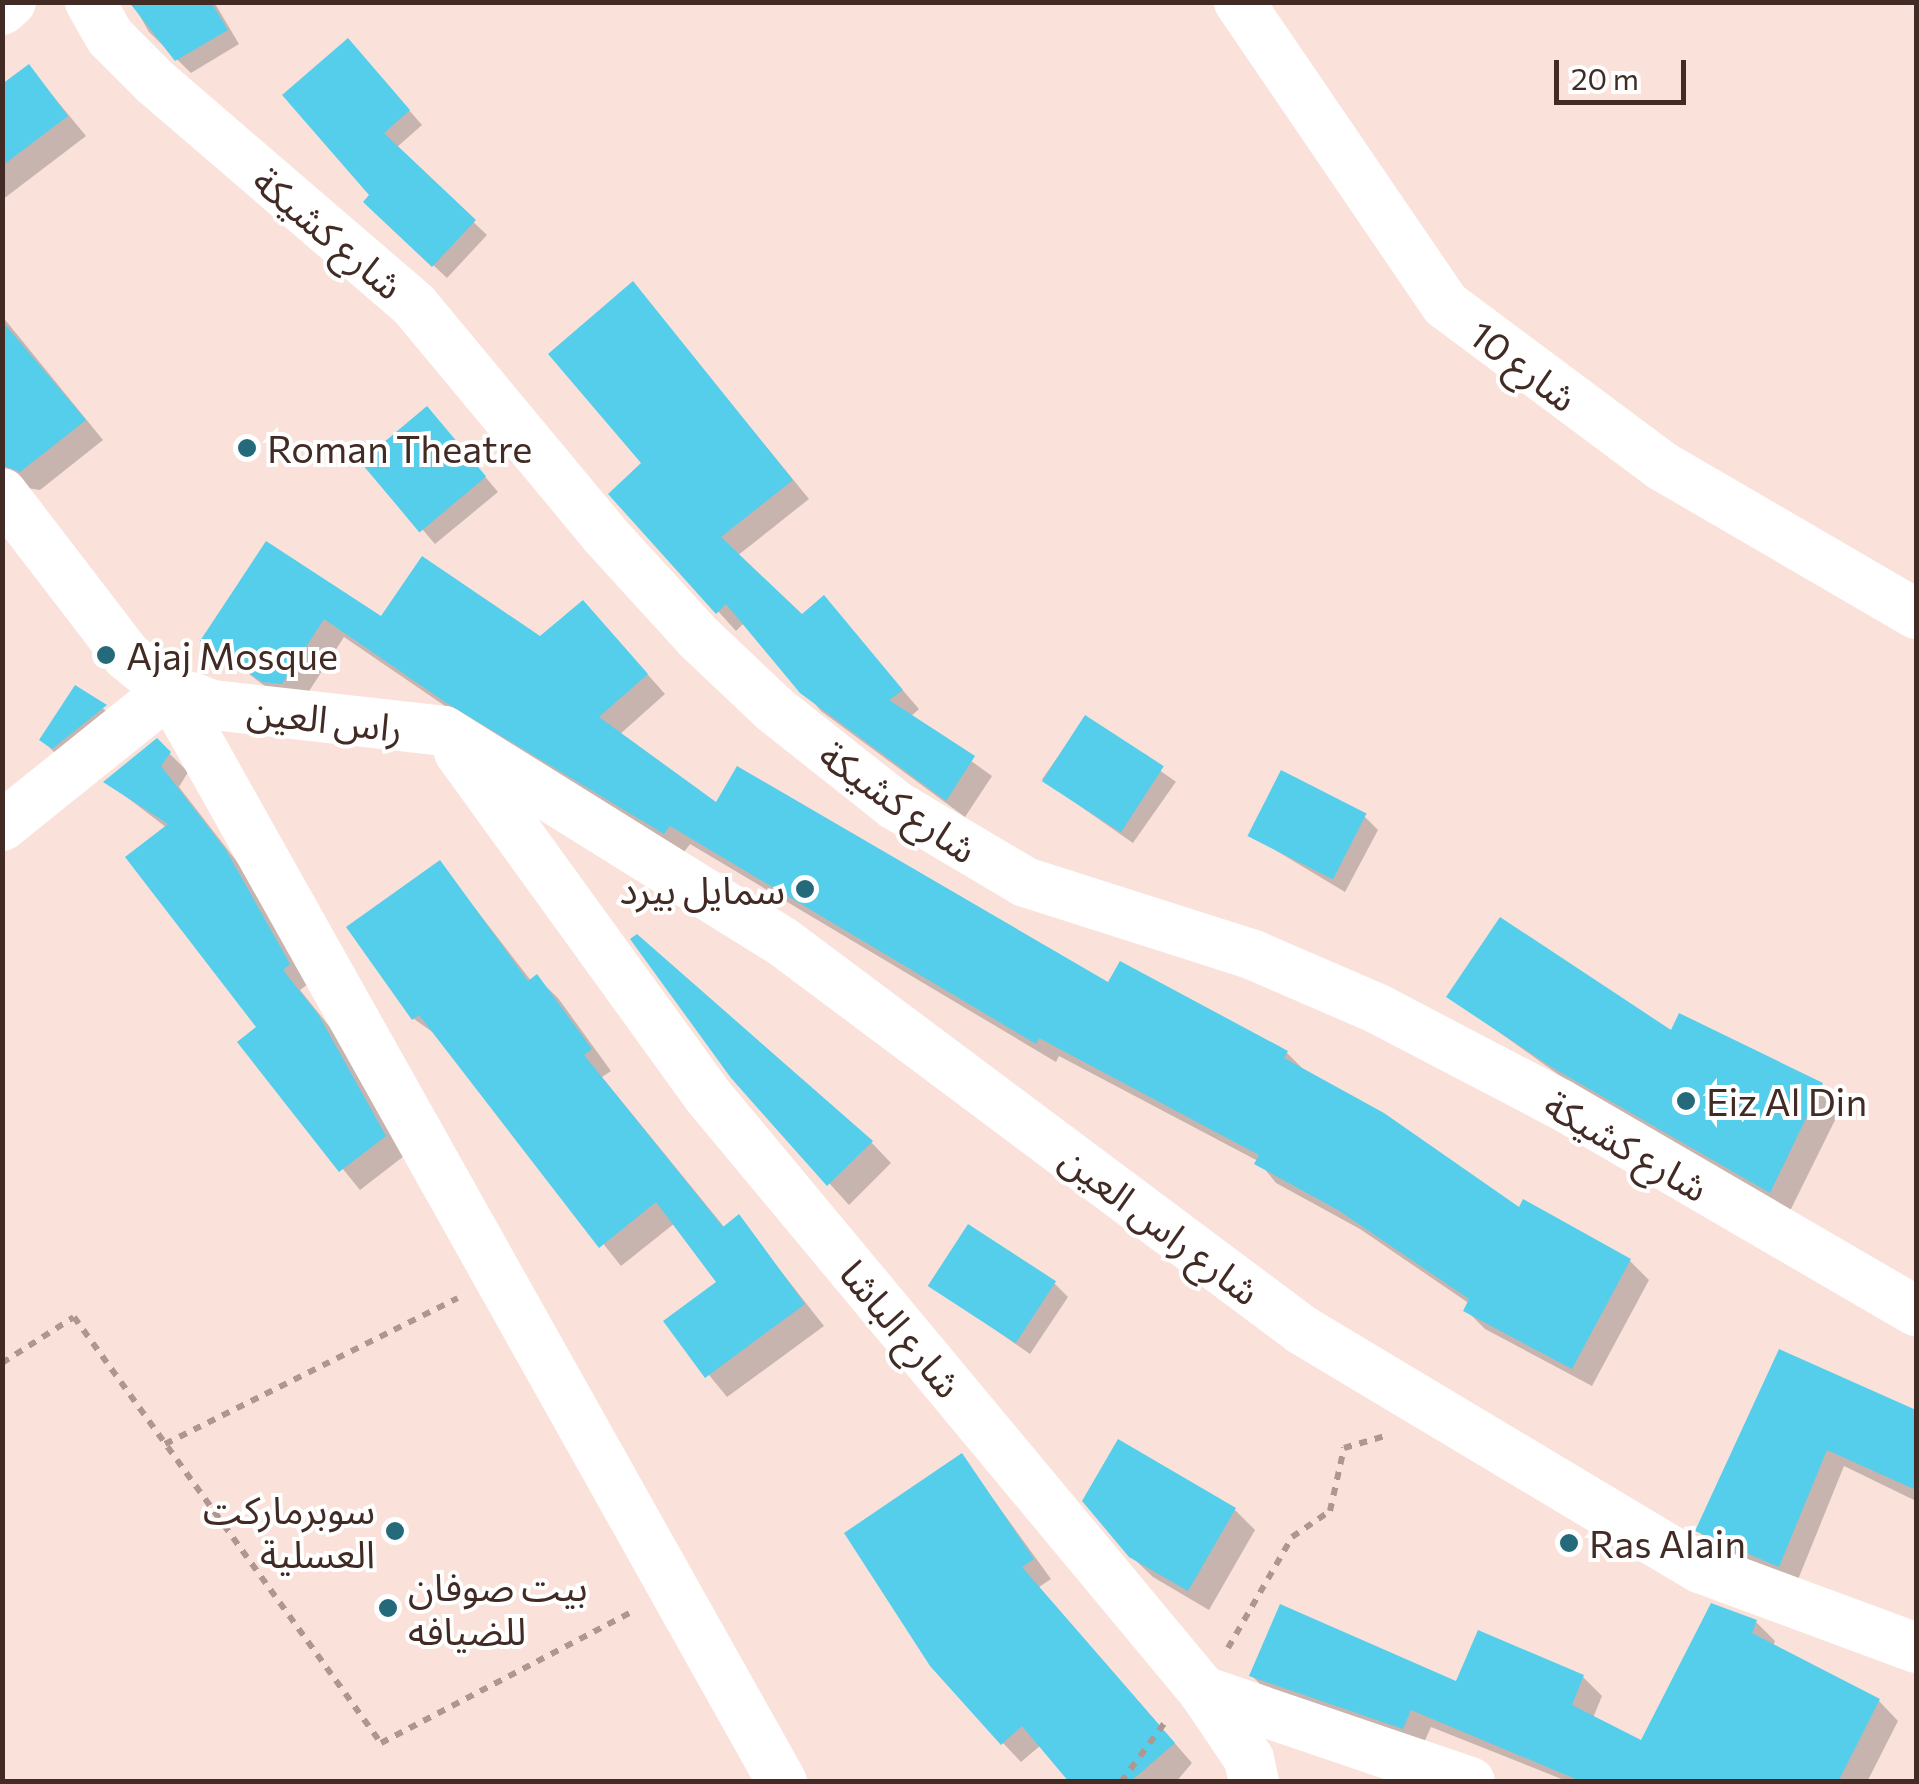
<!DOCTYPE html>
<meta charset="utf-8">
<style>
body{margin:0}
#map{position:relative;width:1919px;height:1784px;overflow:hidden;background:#fae2db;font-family:Commissioner,"Noto Sans Arabic",sans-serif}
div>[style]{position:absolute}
.shadow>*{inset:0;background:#0003;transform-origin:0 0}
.building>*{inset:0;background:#54ceeb;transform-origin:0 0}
.path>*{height:6px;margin-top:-3px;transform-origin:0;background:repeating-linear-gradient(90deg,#ae9790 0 8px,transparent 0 16px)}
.minor>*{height:50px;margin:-25px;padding:0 25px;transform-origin:25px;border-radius:25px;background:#fff}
.dots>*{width:28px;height:28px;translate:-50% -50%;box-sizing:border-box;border:5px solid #fff;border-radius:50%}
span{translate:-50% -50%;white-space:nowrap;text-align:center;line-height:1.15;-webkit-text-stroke:8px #fff;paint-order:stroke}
.street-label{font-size:38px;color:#412b24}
.poi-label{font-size:38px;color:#412b24}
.left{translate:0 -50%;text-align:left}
.right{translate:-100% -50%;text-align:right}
.frame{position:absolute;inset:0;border:5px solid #412b24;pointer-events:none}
.scale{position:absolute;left:1554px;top:60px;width:132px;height:45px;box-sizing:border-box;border:5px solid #412b24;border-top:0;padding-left:12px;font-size:30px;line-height:35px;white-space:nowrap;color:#412b24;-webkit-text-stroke:8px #fff;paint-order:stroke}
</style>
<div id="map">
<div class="shadow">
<i style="clip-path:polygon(132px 2px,214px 2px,239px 44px,191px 73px,149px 32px)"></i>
<i style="clip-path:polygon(361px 55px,422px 125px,396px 148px,487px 235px,447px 278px,366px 202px,373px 195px)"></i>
<i style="clip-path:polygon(29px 67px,86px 136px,2px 200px,2px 87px)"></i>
<i style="clip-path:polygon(633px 284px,809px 499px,737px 556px,802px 617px,824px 599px,919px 709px,910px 717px,992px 776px,965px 817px,821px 711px,745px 622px,736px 631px,612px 494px,644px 464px)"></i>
<i style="clip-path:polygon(2px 316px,103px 440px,40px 490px,13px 486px,2px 475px)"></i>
<i style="clip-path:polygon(440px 423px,498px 492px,435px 544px,364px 462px)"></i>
<i style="clip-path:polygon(266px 544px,382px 619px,540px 639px,602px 623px,665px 694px,619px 735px,717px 805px,1109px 986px,1287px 1053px,1306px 1072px,1520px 1210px,1630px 1261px,1649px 1280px,1592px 1386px,1485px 1329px,1466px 1310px,1470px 1304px,1360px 1229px,1276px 1183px,1258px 1161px,1059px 1056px,1056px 1062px,690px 844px,684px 852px,467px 721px,344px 637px,302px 702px,284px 700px,204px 641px)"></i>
<i style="clip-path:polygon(76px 688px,118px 720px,56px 754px,42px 740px)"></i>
<i style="left:1085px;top:718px;width:111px;height:75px;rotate:35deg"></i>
<i style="clip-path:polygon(157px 741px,188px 772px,179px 787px,245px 872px,308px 984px,300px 990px,337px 1036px,404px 1156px,360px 1190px,240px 1043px,260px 1028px,167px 828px,107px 782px)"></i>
<i style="clip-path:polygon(1364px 816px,1378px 830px,1345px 892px,1250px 835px)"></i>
<i style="clip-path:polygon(440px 863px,532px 982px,537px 978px,558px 998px,611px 1071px,602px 1077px,725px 1228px,739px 1218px,824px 1326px,727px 1397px,666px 1322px,720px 1283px,675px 1223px,621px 1266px,438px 1036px,414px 1019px,349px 928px)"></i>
<i style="clip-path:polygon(1450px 997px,1672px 1034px,1822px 1085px,1842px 1106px,1790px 1211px,1577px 1088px)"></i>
<i style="clip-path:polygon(733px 1077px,871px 1142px,891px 1163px,849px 1205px)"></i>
<i style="clip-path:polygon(1054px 1283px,1068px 1297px,1030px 1354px,931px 1285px)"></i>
<i style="clip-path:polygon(1780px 1353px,1916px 1415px,1916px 1501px,1844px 1466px,1797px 1582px,1715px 1548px,1698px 1531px)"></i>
<i style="clip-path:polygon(962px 1456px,1051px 1579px,1039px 1587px,1192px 1763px,1176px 1782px,1072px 1782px,1041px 1745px,1021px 1762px,1003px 1743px)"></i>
<i style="clip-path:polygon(1235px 1510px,1255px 1530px,1209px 1610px,1153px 1577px,1131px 1556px)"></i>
<i style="clip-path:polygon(1756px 1622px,1775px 1641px,1773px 1647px,1879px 1701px,1898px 1721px,1867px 1782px,1569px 1782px,1431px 1727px,1422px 1747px,1271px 1695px,1252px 1676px,1458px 1684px,1583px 1677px,1602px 1696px,1593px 1718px,1642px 1743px)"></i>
</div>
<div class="building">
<i style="clip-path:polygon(129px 2px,211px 2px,228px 30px,175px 61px)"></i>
<i style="clip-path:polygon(348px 38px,410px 110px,384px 133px,476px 220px,432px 267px,363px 202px,369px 195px,282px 95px)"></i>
<i style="clip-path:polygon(29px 64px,68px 116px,2px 166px,2px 84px)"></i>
<i style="clip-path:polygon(633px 281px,793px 480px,721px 537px,802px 614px,824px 595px,903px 690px,889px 700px,975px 756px,946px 801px,800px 693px,726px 604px,716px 614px,608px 494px,641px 463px,548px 354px)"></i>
<i style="clip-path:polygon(2px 321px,86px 420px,20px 472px,2px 465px)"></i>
<i style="left:427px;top:406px;width:92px;height:87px;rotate:50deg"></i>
<i style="clip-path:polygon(266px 541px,381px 616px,422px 556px,540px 636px,583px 600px,648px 674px,599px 717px,716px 802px,737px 766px,1108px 982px,1120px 961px,1288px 1051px,1284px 1058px,1384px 1113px,1519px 1207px,1523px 1199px,1631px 1259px,1572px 1369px,1463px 1311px,1469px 1299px,1338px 1210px,1254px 1164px,1259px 1155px,1039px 1038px,1036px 1044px,670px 826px,664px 834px,445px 702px,324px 619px,282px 684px,262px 682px,200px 641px)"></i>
<i style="clip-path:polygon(75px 685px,107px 705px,52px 749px,39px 740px)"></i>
<i style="left:1085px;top:715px;width:94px;height:79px;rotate:33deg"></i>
<i style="clip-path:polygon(157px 738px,171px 752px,161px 766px,226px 850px,290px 964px,283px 970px,318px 1014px,386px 1136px,339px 1172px,237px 1042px,256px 1027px,125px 857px,168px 824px,103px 782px)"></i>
<i style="left:1281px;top:770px;width:96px;height:74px;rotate:27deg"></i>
<i style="clip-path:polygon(440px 860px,528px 981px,537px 974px,592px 1049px,584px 1055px,723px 1227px,739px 1214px,805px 1304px,705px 1378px,663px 1321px,716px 1282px,656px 1202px,599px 1248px,419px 1015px,412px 1020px,346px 927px)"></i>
<i style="clip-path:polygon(1500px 917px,1671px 1030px,1679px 1013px,1823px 1083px,1770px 1193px,1553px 1068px,1446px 997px)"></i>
<i style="clip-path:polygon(637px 934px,873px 1141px,827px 1186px,731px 1078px,630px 939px)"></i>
<i style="left:968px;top:1224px;width:105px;height:74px;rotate:33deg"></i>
<i style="clip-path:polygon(1779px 1349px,1916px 1410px,1916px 1490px,1827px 1450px,1779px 1567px,1695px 1531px)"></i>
<i style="clip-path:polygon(1118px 1439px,1236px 1508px,1188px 1591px,1129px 1557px,1082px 1501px)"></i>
<i style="clip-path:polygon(962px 1453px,1034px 1559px,1022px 1567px,1175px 1743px,1130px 1782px,1069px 1782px,1022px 1726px,1001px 1745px,930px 1666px,844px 1533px)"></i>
<i style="clip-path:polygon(1711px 1603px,1757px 1620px,1752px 1633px,1880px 1699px,1838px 1782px,1583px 1782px,1411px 1710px,1403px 1729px,1249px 1676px,1280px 1604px,1456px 1681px,1478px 1630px,1584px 1675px,1572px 1705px,1641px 1740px)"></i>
</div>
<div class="path">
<i style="left:2px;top:1363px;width:85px;rotate:-32.6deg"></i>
<i style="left:74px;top:1317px;width:525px;rotate:54.22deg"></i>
<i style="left:381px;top:1743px;width:284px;rotate:-27.6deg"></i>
<i style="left:165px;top:1444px;width:327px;rotate:-26.5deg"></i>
<i style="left:1228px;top:1648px;width:128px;rotate:-60deg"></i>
<i style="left:1292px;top:1537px;width:46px;rotate:-34.4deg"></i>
<i style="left:1330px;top:1511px;width:65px;rotate:-77.5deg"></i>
<i style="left:1344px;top:1448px;width:43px;rotate:-16.3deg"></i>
<i style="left:1121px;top:1782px;width:76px;rotate:-53.6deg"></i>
</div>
<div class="minor">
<i style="left:90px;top:2px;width:40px;rotate:60.3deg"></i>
<i style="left:110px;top:37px;width:64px;rotate:45deg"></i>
<i style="left:155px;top:82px;width:343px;rotate:40.7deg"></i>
<i style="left:415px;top:306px;width:296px;rotate:50.3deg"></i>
<i style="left:604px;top:534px;width:141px;rotate:47.6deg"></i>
<i style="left:699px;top:638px;width:103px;rotate:43.4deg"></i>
<i style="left:774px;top:709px;width:154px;rotate:38.4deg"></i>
<i style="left:895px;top:805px;width:151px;rotate:30.6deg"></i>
<i style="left:1025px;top:882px;width:237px;rotate:17.7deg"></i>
<i style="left:1251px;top:954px;width:138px;rotate:23.4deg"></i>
<i style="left:1378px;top:1009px;width:205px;rotate:27.6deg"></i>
<i style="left:1560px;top:1104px;width:412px;rotate:30.2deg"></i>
<i style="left:1239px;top:2px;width:367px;rotate:55.7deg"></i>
<i style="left:1446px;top:305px;width:269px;rotate:36.7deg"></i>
<i style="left:1662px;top:466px;width:294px;rotate:30.2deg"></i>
<i style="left:2px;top:10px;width:12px;rotate:-42deg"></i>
<i style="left:2px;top:493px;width:205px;rotate:52.5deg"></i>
<i style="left:127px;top:656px;width:55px;rotate:39.1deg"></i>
<i style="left:170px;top:691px;width:45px;rotate:18deg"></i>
<i style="left:213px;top:705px;width:232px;rotate:6.4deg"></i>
<i style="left:444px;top:731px;width:399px;rotate:31.9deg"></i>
<i style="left:783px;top:942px;width:648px;rotate:36.78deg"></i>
<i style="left:1302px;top:1330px;width:464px;rotate:30.9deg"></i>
<i style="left:1700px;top:1568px;width:230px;rotate:20.3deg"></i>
<i style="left:170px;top:691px;width:1251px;rotate:60.71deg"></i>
<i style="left:459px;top:752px;width:425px;rotate:54.1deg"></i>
<i style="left:708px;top:1096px;width:774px;rotate:50.24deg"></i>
<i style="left:1203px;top:1691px;width:282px;rotate:18.8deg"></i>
<i style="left:2px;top:826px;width:216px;rotate:-38.8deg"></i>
<i style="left:170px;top:691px;width:30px;rotate:17deg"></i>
<i style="left:1203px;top:1691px;width:82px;rotate:55.9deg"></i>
<i style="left:1249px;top:1759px;width:24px;rotate:78deg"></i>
</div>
<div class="dots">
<i style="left:247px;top:448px;background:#256a7a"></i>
<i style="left:106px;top:655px;background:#256a7a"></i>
<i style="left:805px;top:889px;background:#256a7a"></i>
<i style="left:1686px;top:1101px;background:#256a7a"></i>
<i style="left:395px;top:1531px;background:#256a7a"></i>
<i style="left:1569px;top:1543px;background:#256a7a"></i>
<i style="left:388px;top:1608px;background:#256a7a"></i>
</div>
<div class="street-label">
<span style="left:329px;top:232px;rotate:40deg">شارع كشيكة</span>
<span style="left:1524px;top:365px;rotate:37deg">شارع 10</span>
<span style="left:325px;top:718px;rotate:7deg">راس العين</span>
<span style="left:899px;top:801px;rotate:35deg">شارع كشيكة</span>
<span style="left:1627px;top:1145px;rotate:30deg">شارع كشيكة</span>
<span style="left:1161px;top:1224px;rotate:37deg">شارع راس العين</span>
<span style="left:902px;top:1328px;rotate:50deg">شارع الباشا</span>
</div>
<div class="poi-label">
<span class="left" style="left:267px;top:448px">Roman Theatre</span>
<span class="left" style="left:126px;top:655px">Ajaj Mosque</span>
<span class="right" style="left:785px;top:889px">سمايل بيرد</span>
<span class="left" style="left:1706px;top:1101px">Eiz Al Din</span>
<span class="right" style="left:375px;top:1531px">سوبرماركت<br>العسلية</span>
<span class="left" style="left:1589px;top:1543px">Ras Alain</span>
<span class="left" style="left:408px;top:1608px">بيت صوفان<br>للضيافه</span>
</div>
<div class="frame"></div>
<div class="scale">20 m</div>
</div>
